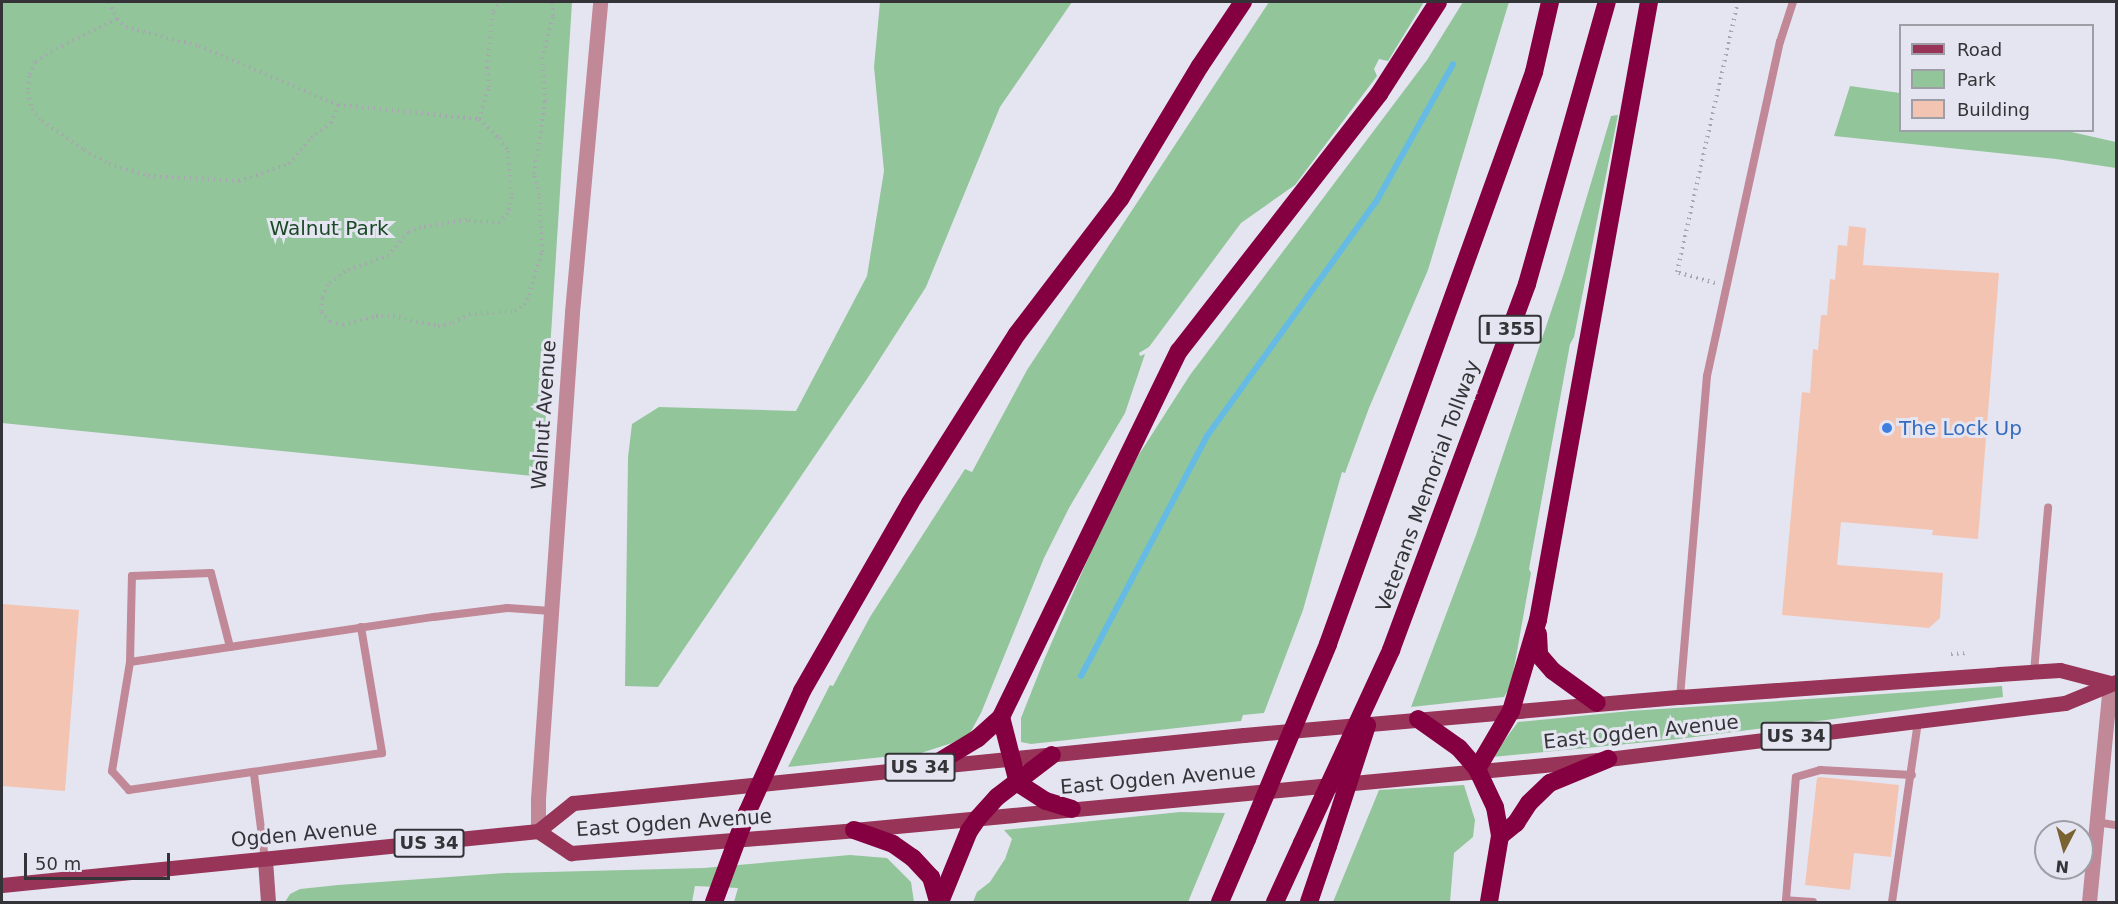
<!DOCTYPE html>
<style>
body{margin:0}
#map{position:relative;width:2118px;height:904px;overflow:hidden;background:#e5e5f1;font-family:"DejaVu Sans",sans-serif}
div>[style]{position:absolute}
.green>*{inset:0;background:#93c59b}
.stream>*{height:6px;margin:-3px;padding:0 3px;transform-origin:3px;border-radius:3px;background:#66bbe4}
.building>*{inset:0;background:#f4c4b3}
.path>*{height:4px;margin-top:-2px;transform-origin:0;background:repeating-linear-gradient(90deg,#a7a7b0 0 1.5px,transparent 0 6px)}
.lane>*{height:8px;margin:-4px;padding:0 4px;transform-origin:4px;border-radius:4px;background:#c18897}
.street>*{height:15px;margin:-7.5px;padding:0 7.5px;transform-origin:7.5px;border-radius:7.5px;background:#c18897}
.secondary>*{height:15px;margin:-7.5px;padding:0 7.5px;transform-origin:7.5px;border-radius:7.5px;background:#aa5972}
.primary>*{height:15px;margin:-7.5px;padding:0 7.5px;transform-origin:7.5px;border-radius:7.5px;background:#973457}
.highway>*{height:18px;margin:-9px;padding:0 9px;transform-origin:9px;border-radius:9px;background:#850041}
.highway-bridge>*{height:18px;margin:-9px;padding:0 9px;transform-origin:9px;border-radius:9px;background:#850041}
.dots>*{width:16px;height:16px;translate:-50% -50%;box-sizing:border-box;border:3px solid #e5e5f1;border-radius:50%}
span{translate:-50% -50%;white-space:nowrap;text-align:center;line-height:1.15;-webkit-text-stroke:6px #e5e5f1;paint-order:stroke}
.shield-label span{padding:2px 4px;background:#e5e5f1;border:2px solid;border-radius:4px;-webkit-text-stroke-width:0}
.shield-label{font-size:18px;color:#343438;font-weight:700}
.park-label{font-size:20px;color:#1a4926}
.street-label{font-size:20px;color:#343438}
.shop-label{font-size:20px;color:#366cbe}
.left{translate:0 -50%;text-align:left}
.frame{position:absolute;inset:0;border:3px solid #343438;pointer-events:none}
.legend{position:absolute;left:1899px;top:24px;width:195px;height:108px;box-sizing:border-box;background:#e5e5f1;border:2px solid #9e9ea7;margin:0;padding:8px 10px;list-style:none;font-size:18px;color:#343438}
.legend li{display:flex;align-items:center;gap:12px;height:30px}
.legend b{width:30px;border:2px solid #9e9ea7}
.north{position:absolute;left:2034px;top:820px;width:60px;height:60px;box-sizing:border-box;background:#e5e5f1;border:2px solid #9e9ea7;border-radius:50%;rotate:186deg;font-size:16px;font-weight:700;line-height:24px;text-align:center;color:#343438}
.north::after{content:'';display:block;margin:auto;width:21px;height:27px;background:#7a6233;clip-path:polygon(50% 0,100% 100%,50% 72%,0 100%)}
.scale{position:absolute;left:24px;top:853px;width:146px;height:27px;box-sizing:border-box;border:3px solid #343438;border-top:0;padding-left:8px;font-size:18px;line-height:21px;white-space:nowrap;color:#343438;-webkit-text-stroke:4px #e5e5f1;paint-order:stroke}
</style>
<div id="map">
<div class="green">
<i style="clip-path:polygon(2px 2px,572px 2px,542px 477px,2px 423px)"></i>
<i style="clip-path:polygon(880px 2px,1072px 2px,1000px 107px,926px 287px,867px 379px,658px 687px,625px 686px,628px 457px,632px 424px,659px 407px,796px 411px,867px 276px,884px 171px,874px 67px)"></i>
<i style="clip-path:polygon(1269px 2px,1424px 2px,1388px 61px,1379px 59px,1374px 69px,1377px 76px,1295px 185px,1241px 223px,1149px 347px,1139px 353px,1140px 356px,1145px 354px,1125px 413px,1069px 508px,1044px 558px,981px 713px,970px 733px,952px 743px,921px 753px,788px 767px,830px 685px,833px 686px,870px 617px,965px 469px,972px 472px,1027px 370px)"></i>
<i style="clip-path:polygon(1463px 2px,1509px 2px,1428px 270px,1369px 408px,1345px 473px,1342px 472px,1303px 610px,1264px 713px,1243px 715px,1241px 721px,1031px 744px,1021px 742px,1021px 718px,1044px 660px,1106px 517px,1138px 456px,1190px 375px,1427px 60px)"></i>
<i style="clip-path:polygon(1850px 86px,1900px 93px,1900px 130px,2067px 131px,2116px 142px,2116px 168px,2056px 159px,1834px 136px)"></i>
<i style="clip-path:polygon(1618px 115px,1574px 337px,1570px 344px,1529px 569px,1531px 573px,1511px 685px,1504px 697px,1411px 707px,1476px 535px,1564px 273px,1611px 116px)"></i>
<i style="clip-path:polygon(2002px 686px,2003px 697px,1679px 739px,1492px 757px,1518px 722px,1630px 711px)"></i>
<i style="clip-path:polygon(1464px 785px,1475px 820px,1473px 837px,1454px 853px,1450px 902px,1333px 902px,1379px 790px)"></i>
<i style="clip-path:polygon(1180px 812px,1225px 813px,1188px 902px,973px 902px,977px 892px,990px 882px,1005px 859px,1012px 839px,1004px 830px)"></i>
<i style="clip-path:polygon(850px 855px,887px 858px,911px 882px,914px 902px,734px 902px,738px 888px,695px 886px,692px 902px,285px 902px,290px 894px,300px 889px,338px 885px,505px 873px,704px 868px)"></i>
</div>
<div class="stream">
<i style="left:1081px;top:676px;width:271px;rotate:-62.3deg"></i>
<i style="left:1207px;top:436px;width:289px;rotate:-54.2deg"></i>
<i style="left:1376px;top:202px;width:158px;rotate:-60.8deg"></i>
</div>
<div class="building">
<i style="clip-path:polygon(1849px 226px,1866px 228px,1863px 265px,1999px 273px,1978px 539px,1932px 535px,1933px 530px,1841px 522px,1837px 565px,1943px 573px,1940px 618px,1929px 628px,1782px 615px,1802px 392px,1810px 393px,1813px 349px,1818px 350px,1821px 315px,1827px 315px,1830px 279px,1835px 280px,1838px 245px,1847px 246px)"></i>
<i style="clip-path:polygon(2px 604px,79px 610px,65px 791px,2px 786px)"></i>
<i style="clip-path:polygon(1820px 777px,1899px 785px,1891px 857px,1854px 853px,1850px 890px,1805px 885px,1817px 778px)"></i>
</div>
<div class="path">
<i style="left:109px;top:2px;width:19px;rotate:65deg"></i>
<i style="left:117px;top:19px;width:12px;rotate:42deg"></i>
<i style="left:126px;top:27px;width:75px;rotate:14.6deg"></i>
<i style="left:199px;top:46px;width:151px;rotate:23deg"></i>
<i style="left:338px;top:105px;width:142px;rotate:5.7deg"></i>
<i style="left:479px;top:119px;width:28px;rotate:44deg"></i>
<i style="left:499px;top:138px;width:16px;rotate:55deg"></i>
<i style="left:508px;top:151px;width:46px;rotate:85deg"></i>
<i style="left:512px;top:197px;width:16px;rotate:104deg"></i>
<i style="left:508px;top:213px;width:12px;rotate:132deg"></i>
<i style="left:500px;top:222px;width:33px;rotate:-177deg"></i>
<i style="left:467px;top:220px;width:47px;rotate:171.3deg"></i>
<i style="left:421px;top:227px;width:14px;rotate:159deg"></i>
<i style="left:408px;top:232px;width:30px;rotate:130deg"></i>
<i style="left:389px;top:255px;width:47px;rotate:160deg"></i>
<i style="left:345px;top:271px;width:22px;rotate:141deg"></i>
<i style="left:328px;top:285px;width:14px;rotate:115deg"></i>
<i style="left:322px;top:298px;width:14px;rotate:94deg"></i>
<i style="left:321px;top:312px;width:13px;rotate:48deg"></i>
<i style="left:330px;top:322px;width:13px;rotate:13deg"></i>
<i style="left:343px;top:325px;width:34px;rotate:-15deg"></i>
<i style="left:376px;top:316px;width:17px"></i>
<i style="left:393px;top:316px;width:46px;rotate:12.5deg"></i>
<i style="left:438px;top:326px;width:15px;rotate:-11deg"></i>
<i style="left:453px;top:323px;width:18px;rotate:-29deg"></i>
<i style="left:469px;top:314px;width:46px;rotate:-3.7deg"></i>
<i style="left:515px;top:311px;width:11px;rotate:-34deg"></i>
<i style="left:524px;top:305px;width:11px;rotate:-63deg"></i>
<i style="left:529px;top:295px;width:45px;rotate:-73.2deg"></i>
<i style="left:542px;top:252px;width:57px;rotate:-93deg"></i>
<i style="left:539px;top:195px;width:22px;rotate:-103deg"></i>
<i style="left:534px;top:174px;width:74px;rotate:-81.4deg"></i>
<i style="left:545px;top:101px;width:42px;rotate:-94.1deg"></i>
<i style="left:542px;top:59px;width:44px;rotate:-75.7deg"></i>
<i style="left:553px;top:16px;width:14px;rotate:-94deg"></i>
<i style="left:117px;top:19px;width:72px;rotate:153.8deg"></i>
<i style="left:52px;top:51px;width:20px;rotate:147deg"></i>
<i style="left:35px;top:62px;width:15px;rotate:113deg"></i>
<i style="left:29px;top:76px;width:16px;rotate:94deg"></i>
<i style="left:28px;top:92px;width:17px;rotate:77deg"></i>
<i style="left:32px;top:109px;width:16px;rotate:50deg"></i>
<i style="left:42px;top:121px;width:51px;rotate:34.6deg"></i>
<i style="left:84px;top:150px;width:29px;rotate:29deg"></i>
<i style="left:109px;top:164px;width:41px;rotate:17.1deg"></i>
<i style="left:148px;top:176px;width:91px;rotate:3.1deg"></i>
<i style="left:239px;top:181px;width:53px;rotate:-18.8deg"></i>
<i style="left:289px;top:164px;width:34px;rotate:-50deg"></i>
<i style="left:311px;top:138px;width:25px;rotate:-37deg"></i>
<i style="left:331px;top:123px;width:19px;rotate:-69deg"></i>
<i style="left:479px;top:119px;width:34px;rotate:-73deg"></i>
<i style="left:489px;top:87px;width:19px;rotate:-96deg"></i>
<i style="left:487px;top:68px;width:57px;rotate:-84deg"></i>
<i style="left:493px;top:11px;width:11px;rotate:-52deg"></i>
<i style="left:1715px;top:283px;width:40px;rotate:-164deg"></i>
<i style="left:1677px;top:272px;width:277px;rotate:-77.3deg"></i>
<i style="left:1951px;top:654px;width:16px;rotate:-4deg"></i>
</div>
<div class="lane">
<i style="left:361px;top:627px;width:128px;rotate:80.5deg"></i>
<i style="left:382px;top:753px;width:256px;rotate:171.7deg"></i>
<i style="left:129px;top:790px;width:25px;rotate:-132deg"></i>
<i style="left:112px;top:771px;width:110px;rotate:-80.6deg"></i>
<i style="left:130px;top:662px;width:101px;rotate:-8.5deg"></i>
<i style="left:230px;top:647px;width:206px;rotate:-8.4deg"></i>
<i style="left:434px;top:617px;width:74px;rotate:-7deg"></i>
<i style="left:507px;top:608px;width:44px;rotate:3.9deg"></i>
<i style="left:130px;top:662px;width:86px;rotate:-88.7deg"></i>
<i style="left:132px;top:576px;width:79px;rotate:-2.2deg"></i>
<i style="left:211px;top:573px;width:76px;rotate:75.6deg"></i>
<i style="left:2034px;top:672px;width:165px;rotate:-85.1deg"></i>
<i style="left:1680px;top:697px;width:322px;rotate:-85.2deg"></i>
<i style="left:1707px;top:376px;width:342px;rotate:-77.7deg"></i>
<i style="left:1780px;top:42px;width:42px;rotate:-72deg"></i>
<i style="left:254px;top:774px;width:87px;rotate:82.7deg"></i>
<i style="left:2096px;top:822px;width:20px;rotate:9deg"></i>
<i style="left:1813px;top:902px;width:27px;rotate:-176deg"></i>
<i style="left:1786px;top:900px;width:123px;rotate:-85.4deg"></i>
<i style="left:1796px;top:777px;width:25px;rotate:-16deg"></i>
<i style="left:1820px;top:770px;width:92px;rotate:3.1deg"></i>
<i style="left:1892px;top:902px;width:183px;rotate:-81.8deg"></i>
</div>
<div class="street">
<i style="left:538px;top:831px;width:32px;rotate:-90deg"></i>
<i style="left:538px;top:799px;width:488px;rotate:-86deg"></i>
<i style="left:572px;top:312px;width:311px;rotate:-84.8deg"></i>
<i style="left:2089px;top:902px;width:220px;rotate:-84.5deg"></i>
</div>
<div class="secondary">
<i style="left:265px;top:860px;width:42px;rotate:85.9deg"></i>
</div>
<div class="primary">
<i style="left:538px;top:831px;width:40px;rotate:34deg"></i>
<i style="left:571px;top:853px;width:284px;rotate:-4.6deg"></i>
<i style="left:854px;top:830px;width:757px;rotate:-5.38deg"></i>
<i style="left:1608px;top:759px;width:460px;rotate:-7deg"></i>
<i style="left:2065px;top:703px;width:55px;rotate:-22.4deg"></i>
<i style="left:538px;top:831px;width:45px;rotate:-38.7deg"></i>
<i style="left:573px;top:803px;width:674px;rotate:-5.79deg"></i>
<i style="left:1244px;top:735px;width:438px;rotate:-5deg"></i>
<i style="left:1680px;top:697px;width:320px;rotate:-4.1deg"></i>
<i style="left:1999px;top:674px;width:61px;rotate:-3.8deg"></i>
<i style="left:2060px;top:670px;width:52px;rotate:14.6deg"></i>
<i style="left:2px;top:885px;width:539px;rotate:-5.75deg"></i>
</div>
<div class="highway">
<i style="left:1538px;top:634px;width:21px;rotate:87deg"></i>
<i style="left:1539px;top:655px;width:21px;rotate:49deg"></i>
<i style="left:1553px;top:671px;width:54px;rotate:36deg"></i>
<i style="left:1328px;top:644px;width:608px;rotate:-70.19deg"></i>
<i style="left:1534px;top:72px;width:72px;rotate:-77.1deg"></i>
<i style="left:1391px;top:650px;width:390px;rotate:-69.6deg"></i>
<i style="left:1527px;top:284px;width:293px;rotate:-74.2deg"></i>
<i style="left:802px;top:691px;width:217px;rotate:-60.1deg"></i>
<i style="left:910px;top:503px;width:200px;rotate:-57.7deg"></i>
<i style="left:1017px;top:334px;width:170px;rotate:-52.7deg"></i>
<i style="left:1120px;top:199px;width:155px;rotate:-59deg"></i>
<i style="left:1200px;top:66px;width:77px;rotate:-56.1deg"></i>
<i style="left:1001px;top:717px;width:68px;rotate:75.6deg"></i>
<i style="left:1018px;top:783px;width:33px;rotate:33deg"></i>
<i style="left:1046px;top:801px;width:27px;rotate:17deg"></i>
<i style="left:1418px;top:719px;width:50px;rotate:35.3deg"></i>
<i style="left:1459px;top:748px;width:28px;rotate:49deg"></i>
<i style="left:1477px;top:769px;width:42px;rotate:64.7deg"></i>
<i style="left:1495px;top:807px;width:29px;rotate:80deg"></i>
<i style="left:1500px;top:836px;width:67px;rotate:99.5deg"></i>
<i style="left:932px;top:766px;width:54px;rotate:-31.3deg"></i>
<i style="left:978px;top:738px;width:31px;rotate:-42deg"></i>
<i style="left:1001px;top:717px;width:407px;rotate:-64.1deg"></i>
<i style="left:1179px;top:351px;width:326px;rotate:-52.1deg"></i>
<i style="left:1379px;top:94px;width:109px;rotate:-57.3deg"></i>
<i style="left:1477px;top:769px;width:67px;rotate:-59.6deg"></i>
<i style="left:1511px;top:711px;width:95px;rotate:-73.5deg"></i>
<i style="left:1538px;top:620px;width:628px;rotate:-79.82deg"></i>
<i style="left:854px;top:830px;width:41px;rotate:19.7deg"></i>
<i style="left:893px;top:844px;width:24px;rotate:35deg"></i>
<i style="left:913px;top:858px;width:26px;rotate:47deg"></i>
<i style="left:931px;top:877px;width:26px;rotate:74deg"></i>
<i style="left:1500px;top:836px;width:21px;rotate:-39deg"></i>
<i style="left:1516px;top:823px;width:24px;rotate:-57deg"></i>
<i style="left:1529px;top:803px;width:29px;rotate:-44deg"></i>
<i style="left:1550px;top:783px;width:63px;rotate:-22.5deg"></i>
<i style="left:940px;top:902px;width:77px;rotate:-67.8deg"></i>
<i style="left:969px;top:831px;width:16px;rotate:-55deg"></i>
<i style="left:978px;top:818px;width:28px;rotate:-48deg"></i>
<i style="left:997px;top:797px;width:69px;rotate:-37.4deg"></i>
<i style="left:1220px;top:902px;width:69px;rotate:-66.8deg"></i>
<i style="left:1275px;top:902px;width:65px;rotate:-65.4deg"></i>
<i style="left:1309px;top:902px;width:59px;rotate:-71.3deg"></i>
</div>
<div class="highway-bridge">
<i style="left:1247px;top:839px;width:211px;rotate:-67.4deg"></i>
<i style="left:1302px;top:843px;width:213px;rotate:-65.2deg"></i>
<i style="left:1328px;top:846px;width:127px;rotate:-72.1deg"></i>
<i style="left:714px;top:902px;width:95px;rotate:-69.7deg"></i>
<i style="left:747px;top:813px;width:134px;rotate:-65.7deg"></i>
</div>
<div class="dots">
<i style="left:1887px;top:428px;background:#3f7fe0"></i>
</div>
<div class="shield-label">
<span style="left:1510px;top:329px">I 355</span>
<span style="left:1796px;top:736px">US 34</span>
<span style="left:920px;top:767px">US 34</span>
<span style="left:429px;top:843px">US 34</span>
</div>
<div class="park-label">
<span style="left:329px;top:228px">Walnut Park</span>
</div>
<div class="street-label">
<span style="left:544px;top:415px;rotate:-86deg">Walnut Avenue</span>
<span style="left:1428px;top:486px;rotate:-70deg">Veterans Memorial Tollway</span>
<span style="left:1641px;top:732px;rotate:-6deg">East Ogden Avenue</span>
<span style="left:1158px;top:779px;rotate:-5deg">East Ogden Avenue</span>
<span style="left:674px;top:823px;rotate:-4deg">East Ogden Avenue</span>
<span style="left:304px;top:834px;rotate:-5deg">Ogden Avenue</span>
</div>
<div class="shop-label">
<span class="left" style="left:1899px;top:428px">The Lock Up</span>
</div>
<div class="frame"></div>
<ul class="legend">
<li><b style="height:8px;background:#973457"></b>Road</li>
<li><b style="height:16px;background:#93c59b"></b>Park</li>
<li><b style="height:16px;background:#f4c4b3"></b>Building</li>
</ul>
<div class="north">N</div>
<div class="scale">50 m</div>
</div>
